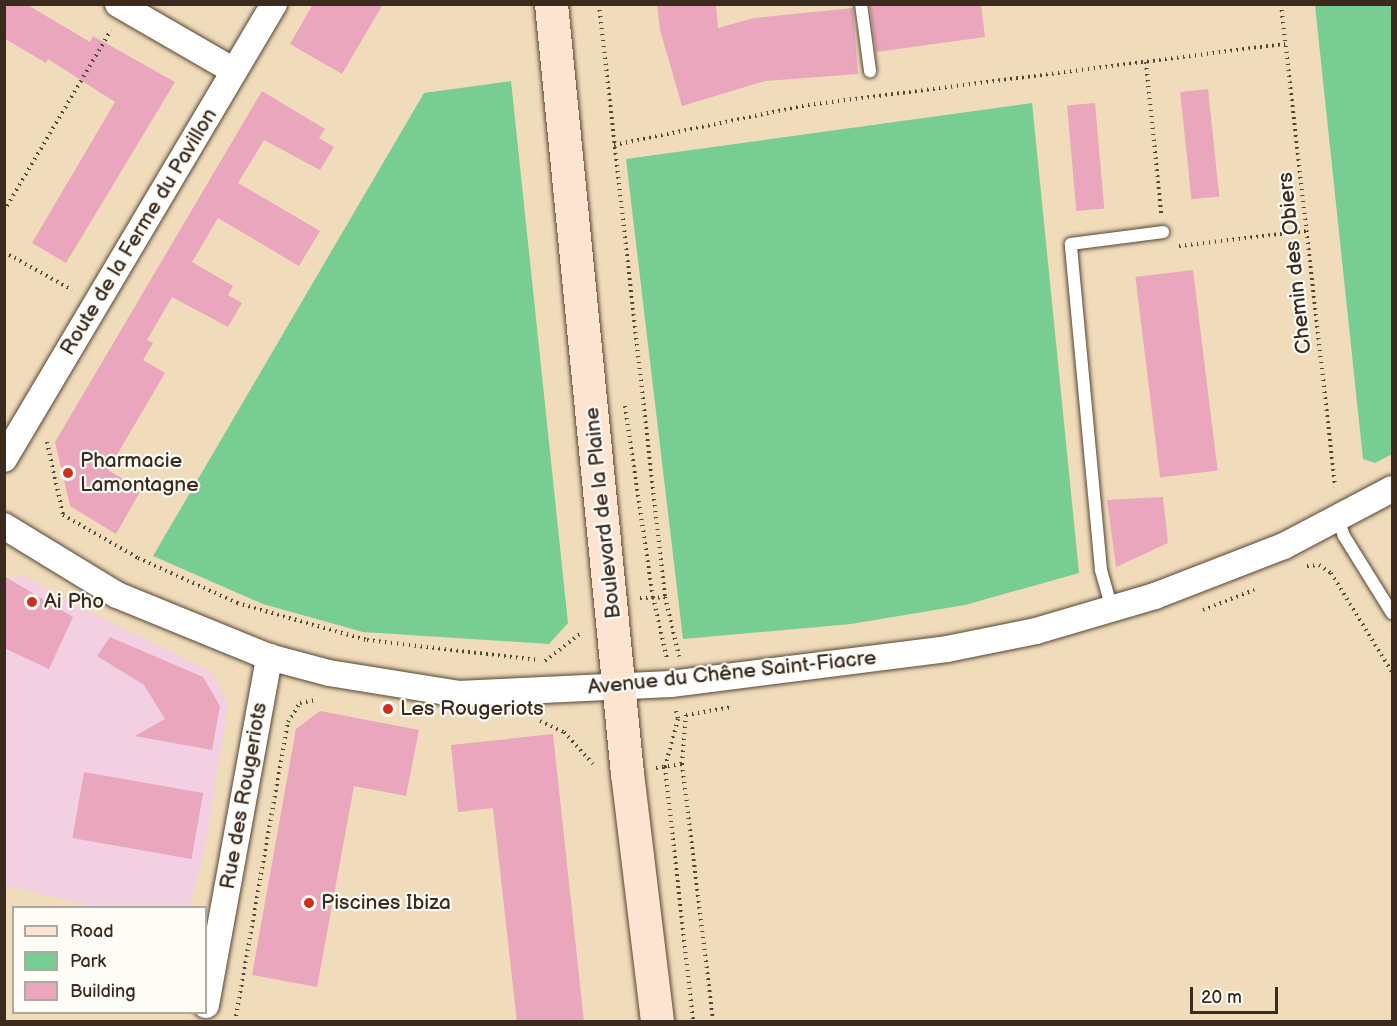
<!DOCTYPE html>
<meta charset="utf-8">
<style>
body{margin:0}
#map{position:relative;width:1397px;height:1026px;overflow:hidden;background:#f0dbba;font-family:"Balsamiq Sans",sans-serif}
div>[style]{position:absolute}
.built>*{inset:0;background:#f2d0e2}
.green>*{inset:0;background:#77cd92}
.building>*{inset:0;background:#e9a6bd;transform-origin:0 0}
.path>*{height:4px;margin-top:-2px;transform-origin:0;background:repeating-linear-gradient(90deg,#564535 0 1.5px,transparent 0 6px)}
.roads{filter:drop-shadow(0 0 2px #564535) drop-shadow(0 0 2px #564535)}
.service>*{height:12px;margin:-6px;padding:0 6px;transform-origin:6px;border-radius:6px;background:#fff}
.minor>*{height:26px;margin:-13px;padding:0 13px;transform-origin:13px;border-radius:13px;background:#fff}
.secondary>*{height:33px;margin:-16.5px;padding:0 16.5px;transform-origin:16.5px;border-radius:16.5px;background:#fde4d0}
.dots>*{width:16px;height:16px;translate:-50% -50%;box-sizing:border-box;border:3px solid #fdfcf7;border-radius:50%}
span{translate:-50% -50%;white-space:nowrap;text-align:center;line-height:1.15;-webkit-text-stroke:4.5px #fdfcf7;paint-order:stroke}
.street-label{font-size:21px;color:#3b2a1e}
.poi-label{font-size:21px;color:#3b2a1e}
.left{translate:0 -50%;text-align:left}
.frame{position:absolute;inset:0;border:6px solid #3b2a1e;pointer-events:none}
.legend{position:absolute;left:12px;top:906px;width:195px;height:108px;box-sizing:border-box;background:#fdfcf7;border:2px solid #afa8a0;margin:0;padding:8px 10px;list-style:none;font-size:18px;color:#3b2a1e}
.legend li{display:flex;align-items:center;gap:12px;height:30px}
.legend b{width:30px;border:2px solid #afa8a0}
.scale{position:absolute;left:1190px;top:987px;width:88px;height:27px;box-sizing:border-box;border:3px solid #3b2a1e;border-top:0;padding-left:8px;font-size:18px;line-height:21px;white-space:nowrap;color:#3b2a1e;-webkit-text-stroke:4px #fdfcf7;paint-order:stroke}
</style>
<div id="map">
<div class="built">
<i style="clip-path:polygon(24px 576px,75px 605px,212px 672px,228px 704px,204px 852px,190px 907px,96px 907px,8px 886px,5px 891px,5px 579px)"></i>
</div>
<div class="green">
<i style="clip-path:polygon(1315px 5px,1392px 5px,1392px 454px,1375px 463px,1363px 459px)"></i>
<i style="clip-path:polygon(511px 81px,568px 623px,549px 644px,363px 632px,263px 604px,153px 556px,424px 93px)"></i>
<i style="clip-path:polygon(1032px 103px,1079px 573px,965px 605px,851px 624px,683px 639px,626px 159px)"></i>
</div>
<div class="building">
<i style="clip-path:polygon(4px 4px,26px 4px,90px 42px,93px 36px,175px 82px,66px 263px,32px 243px,115px 102px,48px 59px,46px 63px,4px 38px)"></i>
<i style="clip-path:polygon(313px 4px,383px 4px,342px 74px,290px 44px)"></i>
<i style="clip-path:polygon(657px 4px,716px 4px,718px 28px,754px 18px,853px 8px,858px 74px,765px 81px,682px 106px,660px 30px)"></i>
<i style="clip-path:polygon(890px 4px,981px 4px,985px 37px,876px 52px,870px 6px)"></i>
<i style="left:1208px;top:89px;width:108px;height:28px;rotate:84deg"></i>
<i style="clip-path:polygon(262px 91px,325px 129px,319px 138px,334px 147px,320px 170px,264px 140px,238px 183px,320px 231px,299px 266px,218px 218px,192px 262px,233px 286px,228px 295px,242px 303px,228px 327px,172px 297px,147px 340px,153px 343px,143px 360px,165px 373px,108px 470px,141px 490px,116px 534px,70px 506px,55px 442px)"></i>
<i style="left:1095px;top:103px;width:106px;height:28px;rotate:85deg"></i>
<i style="left:1193px;top:270px;width:202px;height:58px;rotate:83deg"></i>
<i style="clip-path:polygon(1163px 497px,1168px 543px,1116px 567px,1107px 500px)"></i>
<i style="clip-path:polygon(4px 576px,73px 617px,49px 669px,4px 648px)"></i>
<i style="clip-path:polygon(110px 637px,203px 677px,220px 706px,212px 750px,135px 736px,165px 719px,144px 685px,97px 656px)"></i>
<i style="clip-path:polygon(320px 711px,419px 730px,406px 796px,354px 786px,317px 987px,252px 975px,296px 729px)"></i>
<i style="clip-path:polygon(553px 734px,584px 1022px,517px 1022px,493px 808px,458px 812px,451px 745px)"></i>
<i style="left:84px;top:772px;width:121px;height:67px;rotate:10deg"></i>
</div>
<div class="path">
<i style="left:599px;top:4px;width:597px;rotate:83.65deg"></i>
<i style="left:665px;top:597px;width:61px;rotate:76.7deg"></i>
<i style="left:1281px;top:4px;width:486px;rotate:83.6deg"></i>
<i style="left:1146px;top:62px;width:152px;rotate:84.3deg"></i>
<i style="left:614px;top:145px;width:198px;rotate:-11.7deg"></i>
<i style="left:808px;top:105px;width:481px;rotate:-7.3deg"></i>
<i style="left:4px;top:211px;width:210px;rotate:-59.4deg"></i>
<i style="left:1179px;top:246px;width:128px;rotate:-6.7deg"></i>
<i style="left:4px;top:252px;width:78px;rotate:29.2deg"></i>
<i style="left:625px;top:406px;width:193px;rotate:81.7deg"></i>
<i style="left:653px;top:597px;width:64px;rotate:77.3deg"></i>
<i style="left:47px;top:442px;width:75px;rotate:77.6deg"></i>
<i style="left:63px;top:515px;width:86px;rotate:29.8deg"></i>
<i style="left:138px;top:558px;width:109px;rotate:24.4deg"></i>
<i style="left:237px;top:603px;width:135px;rotate:15.9deg"></i>
<i style="left:367px;top:640px;width:172px;rotate:6.7deg"></i>
<i style="left:1307px;top:566px;width:12px;rotate:-5deg"></i>
<i style="left:1319px;top:565px;width:14px;rotate:34deg"></i>
<i style="left:1331px;top:573px;width:116px;rotate:58.4deg"></i>
<i style="left:640px;top:598px;width:25px;rotate:-2deg"></i>
<i style="left:1203px;top:610px;width:55px;rotate:-21.4deg"></i>
<i style="left:545px;top:661px;width:46px;rotate:-37.9deg"></i>
<i style="left:676px;top:711px;width:8px;rotate:76deg"></i>
<i style="left:678px;top:719px;width:50px;rotate:105.2deg"></i>
<i style="left:665px;top:767px;width:257px;rotate:83.7deg"></i>
<i style="left:686px;top:715px;width:47px;rotate:-9.9deg"></i>
<i style="left:540px;top:721px;width:26px;rotate:25deg"></i>
<i style="left:564px;top:732px;width:43px;rotate:47.8deg"></i>
<i style="left:682px;top:764px;width:50px;rotate:-85.4deg"></i>
<i style="left:656px;top:768px;width:26px;rotate:-9deg"></i>
<i style="left:682px;top:764px;width:260px;rotate:83.1deg"></i>
<i style="left:235px;top:1022px;width:305px;rotate:-80deg"></i>
<i style="left:288px;top:722px;width:22px;rotate:-58deg"></i>
<i style="left:300px;top:703px;width:15px;rotate:-11deg"></i>
</div>
<div class="roads">
<div class="service">
<i style="left:861px;top:4px;width:68px;rotate:82.3deg"></i>
<i style="left:1338px;top:518px;width:19px;rotate:72deg"></i>
<i style="left:1344px;top:536px;width:91px;rotate:58.1deg"></i>
<i style="left:1112px;top:609px;width:41px;rotate:-105.8deg"></i>
<i style="left:1101px;top:570px;width:327px;rotate:-95.3deg"></i>
<i style="left:1071px;top:244px;width:93px;rotate:-7.4deg"></i>
</div>
<div class="minor">
<i style="left:118px;top:4px;width:134px;rotate:30deg"></i>
<i style="left:4px;top:459px;width:529px;rotate:-59.31deg"></i>
<i style="left:4px;top:526px;width:132px;rotate:31.4deg"></i>
<i style="left:117px;top:595px;width:164px;rotate:22.2deg"></i>
<i style="left:269px;top:657px;width:62px;rotate:14.9deg"></i>
<i style="left:329px;top:673px;width:131px;rotate:9.2deg"></i>
<i style="left:458px;top:694px;width:213px;rotate:-2.7deg"></i>
<i style="left:671px;top:684px;width:278px;rotate:-7.2deg"></i>
<i style="left:947px;top:649px;width:91px;rotate:-11.4deg"></i>
<i style="left:1036px;top:631px;width:124px;rotate:-16.4deg"></i>
<i style="left:1155px;top:596px;width:138px;rotate:-21.2deg"></i>
<i style="left:1284px;top:546px;width:122px;rotate:-27.8deg"></i>
<i style="left:206px;top:1005px;width:354px;rotate:-79.7deg"></i>
</div>
<div class="secondary">
<i style="left:551px;top:4px;width:773px;rotate:84.36deg"></i>
<i style="left:627px;top:773px;width:251px;rotate:83.1deg"></i>
</div>
</div>
<div class="dots">
<i style="left:68px;top:473px;background:#c8321e"></i>
<i style="left:32px;top:602px;background:#c8321e"></i>
<i style="left:388px;top:709px;background:#c8321e"></i>
<i style="left:309px;top:903px;background:#c8321e"></i>
</div>
<div class="street-label">
<span style="left:139px;top:232px;rotate:-59deg">Route de la Ferme du Pavillon</span>
<span style="left:1295px;top:263px;rotate:-96deg">Chemin des Obiers</span>
<span style="left:603px;top:513px;rotate:-96deg">Boulevard de la Plaine</span>
<span style="left:732px;top:673px;rotate:-6deg">Avenue du Chêne Saint-Fiacre</span>
<span style="left:244px;top:796px;rotate:-80deg">Rue des Rougeriots</span>
</div>
<div class="poi-label">
<span class="left" style="left:80px;top:473px">Pharmacie<br>Lamontagne</span>
<span class="left" style="left:44px;top:602px">Ai Pho</span>
<span class="left" style="left:400px;top:709px">Les Rougeriots</span>
<span class="left" style="left:321px;top:903px">Piscines Ibiza</span>
</div>
<div class="frame"></div>
<ul class="legend">
<li><b style="height:8px;background:#fde4d0"></b>Road</li>
<li><b style="height:16px;background:#77cd92"></b>Park</li>
<li><b style="height:16px;background:#e9a6bd"></b>Building</li>
</ul>
<div class="scale">20 m</div>
</div>
